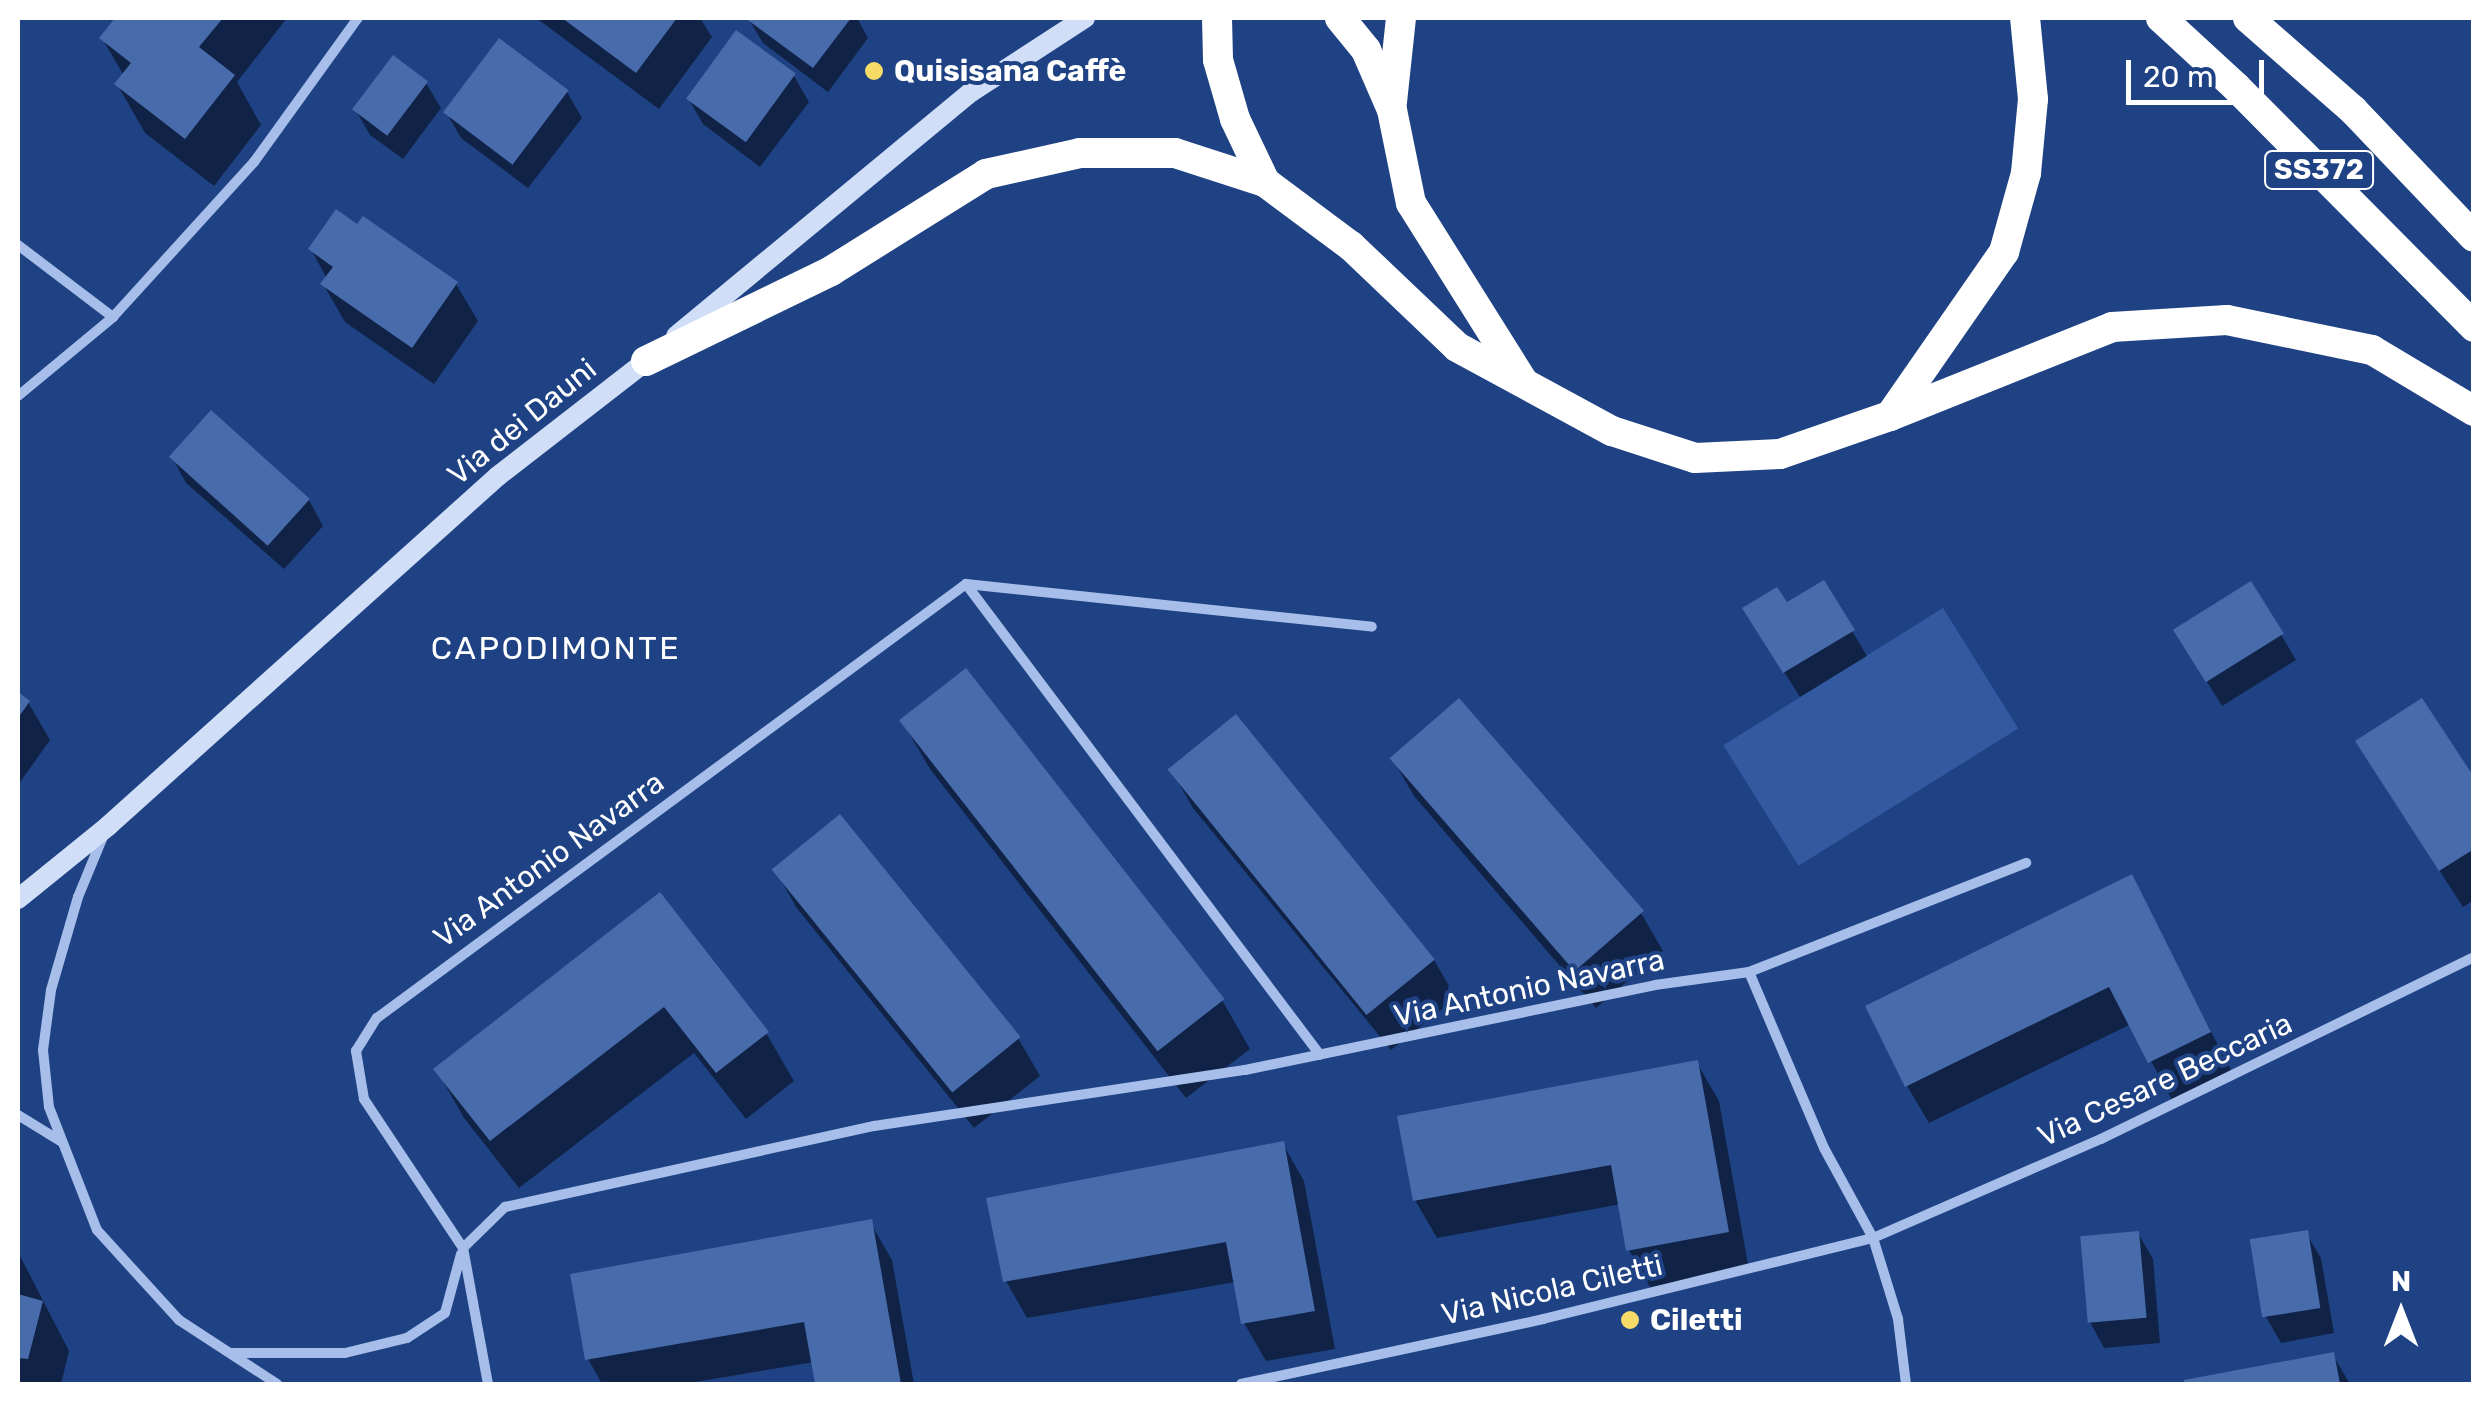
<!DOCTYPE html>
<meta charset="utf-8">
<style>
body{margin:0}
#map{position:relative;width:2491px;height:1402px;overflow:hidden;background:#1f4284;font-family:Rubik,sans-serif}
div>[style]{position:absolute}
.green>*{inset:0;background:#335aa1;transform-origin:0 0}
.shadow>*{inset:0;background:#0007}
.building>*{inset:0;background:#486bac;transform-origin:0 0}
.street>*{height:10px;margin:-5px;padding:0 5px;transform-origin:5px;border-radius:5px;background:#a6bee9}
.secondary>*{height:20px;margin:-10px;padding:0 10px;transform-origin:10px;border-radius:10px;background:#d1def7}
.highway>*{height:30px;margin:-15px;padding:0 15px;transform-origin:15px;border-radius:15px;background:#fff}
.dots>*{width:28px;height:28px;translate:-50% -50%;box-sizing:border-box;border:5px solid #1f4284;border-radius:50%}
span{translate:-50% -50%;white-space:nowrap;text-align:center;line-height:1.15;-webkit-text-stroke:8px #1f4284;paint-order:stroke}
.shield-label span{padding:2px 8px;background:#1f4284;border:2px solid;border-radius:8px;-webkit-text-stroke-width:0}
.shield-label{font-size:28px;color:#fff;font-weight:700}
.poi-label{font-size:30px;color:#fff;font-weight:700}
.left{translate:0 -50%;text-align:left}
.street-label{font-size:30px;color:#fff}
.neighbourhood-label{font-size:32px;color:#fff;letter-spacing:2.5px}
.frame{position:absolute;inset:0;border:20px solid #fff;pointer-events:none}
.north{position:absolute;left:2351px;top:1262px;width:100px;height:100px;-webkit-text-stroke:8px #1f4284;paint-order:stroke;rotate:0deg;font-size:28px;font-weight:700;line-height:40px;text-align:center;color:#fff}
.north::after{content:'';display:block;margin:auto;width:35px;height:45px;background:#fff;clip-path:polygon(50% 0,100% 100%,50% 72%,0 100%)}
.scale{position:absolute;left:2126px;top:60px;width:138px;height:45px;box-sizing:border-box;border:5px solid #fff;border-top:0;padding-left:12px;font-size:30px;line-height:35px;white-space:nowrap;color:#fff;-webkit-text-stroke:8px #1f4284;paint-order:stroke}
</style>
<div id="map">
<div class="green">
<i style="left:1943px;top:608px;width:142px;height:259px;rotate:58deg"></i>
</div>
<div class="shadow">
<i style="clip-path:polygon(118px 18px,287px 18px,237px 82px,261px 125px,214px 186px,145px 133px,117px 84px,124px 76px,102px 38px)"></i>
<i style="clip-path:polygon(536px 18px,700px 18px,712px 37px,659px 109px)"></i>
<i style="clip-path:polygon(748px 18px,857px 18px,868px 38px,828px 92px,763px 43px)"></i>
<i style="clip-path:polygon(794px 76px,809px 102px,760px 167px,703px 124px,688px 98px)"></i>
<i style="clip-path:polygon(426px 83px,441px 108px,403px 159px,370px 135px,355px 109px)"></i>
<i style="clip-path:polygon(567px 92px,582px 118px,528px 188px,461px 138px,446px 112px)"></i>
<i style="clip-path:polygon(311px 249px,456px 284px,478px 321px,434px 384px,345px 322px,323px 284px,327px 279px)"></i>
<i style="clip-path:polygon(172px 457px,309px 500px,323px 526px,284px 569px,186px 483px)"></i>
<i style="clip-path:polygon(2251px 584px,2296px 660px,2222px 706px,2191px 656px)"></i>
<i style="clip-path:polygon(1786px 606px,1852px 631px,1867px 656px,1800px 697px,1760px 634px)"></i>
<i style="clip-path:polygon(966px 672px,1222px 1000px,1250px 1049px,1186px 1098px,930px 769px,902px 721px)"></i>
<i style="clip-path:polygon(18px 695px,28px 702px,50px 740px,18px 785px)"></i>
<i style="clip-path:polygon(1459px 701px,1641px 913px,1663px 951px,1596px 1008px,1414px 796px,1392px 758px)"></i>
<i style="clip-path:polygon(1171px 770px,1434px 960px,1456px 998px,1391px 1050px,1193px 808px)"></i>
<i style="clip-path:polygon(2380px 779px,2474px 781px,2474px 900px,2463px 907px)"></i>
<i style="clip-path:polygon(775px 869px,1018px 1038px,1040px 1076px,974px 1128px,796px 907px)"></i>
<i style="clip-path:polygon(2131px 877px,2231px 1070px,2172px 1100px,2131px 1024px,1929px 1123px,1907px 1086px)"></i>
<i style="clip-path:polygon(659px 896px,766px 1033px,794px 1081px,746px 1119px,694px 1053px,519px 1188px,464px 1118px,436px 1069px)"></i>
<i style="clip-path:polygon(1697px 1063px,1719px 1101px,1749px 1270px,1650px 1287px,1629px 1250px,1621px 1204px,1437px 1238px,1415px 1200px)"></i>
<i style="clip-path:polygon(1283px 1144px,1304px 1181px,1335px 1349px,1266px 1361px,1244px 1323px,1236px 1282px,1027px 1318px,1006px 1281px)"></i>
<i style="clip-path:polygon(870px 1222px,892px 1260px,914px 1384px,818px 1384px,814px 1362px,683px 1384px,602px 1384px,588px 1359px)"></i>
<i style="clip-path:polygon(2138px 1233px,2153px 1259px,2160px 1343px,2104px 1348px,2090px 1322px)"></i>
<i style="clip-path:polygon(2306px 1233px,2321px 1258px,2334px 1333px,2281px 1343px,2266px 1317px)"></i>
<i style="clip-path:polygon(18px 1252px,69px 1351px,61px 1384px,18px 1384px)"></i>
<i style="clip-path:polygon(2333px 1355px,2350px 1384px,2188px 1384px,2187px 1382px)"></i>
</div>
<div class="building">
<i style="clip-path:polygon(115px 18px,223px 18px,199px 47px,235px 75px,185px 139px,114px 84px,131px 63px,99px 38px)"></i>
<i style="clip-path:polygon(562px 18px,677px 18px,636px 73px)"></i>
<i style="clip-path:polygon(745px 18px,851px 18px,813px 68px)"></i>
<i style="left:736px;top:30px;width:74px;height:85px;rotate:36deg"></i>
<i style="left:499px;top:38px;width:87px;height:93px;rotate:37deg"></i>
<i style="left:393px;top:55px;width:44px;height:68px;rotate:37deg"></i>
<i style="clip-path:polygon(336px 209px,357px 224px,363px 216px,458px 282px,412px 348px,320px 284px,333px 267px,308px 249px)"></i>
<i style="left:211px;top:410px;width:133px;height:63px;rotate:42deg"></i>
<i style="clip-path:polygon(1824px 580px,1855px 630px,1783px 673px,1742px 608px,1777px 587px,1787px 602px)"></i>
<i style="left:2251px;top:581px;width:62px;height:92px;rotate:58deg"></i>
<i style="left:966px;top:668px;width:420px;height:85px;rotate:52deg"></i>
<i style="clip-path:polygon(18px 692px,30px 701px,18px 718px)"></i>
<i style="left:1459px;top:698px;width:282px;height:92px;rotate:49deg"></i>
<i style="clip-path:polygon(2422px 698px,2474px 777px,2474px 849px,2439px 871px,2355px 741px)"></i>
<i style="left:1236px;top:714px;width:316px;height:88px;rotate:51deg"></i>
<i style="left:840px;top:814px;width:287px;height:88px;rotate:51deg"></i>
<i style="clip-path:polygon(2132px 874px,2211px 1032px,2148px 1063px,2109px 987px,1905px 1087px,1865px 1006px)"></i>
<i style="clip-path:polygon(660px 892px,769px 1032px,716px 1073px,664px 1007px,490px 1141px,433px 1069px)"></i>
<i style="clip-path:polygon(1698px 1060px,1729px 1232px,1626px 1251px,1611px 1165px,1413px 1201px,1397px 1116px)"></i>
<i style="clip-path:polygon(1284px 1141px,1315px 1311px,1241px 1324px,1226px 1242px,1003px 1282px,986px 1198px)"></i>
<i style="clip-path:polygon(872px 1219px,901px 1384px,815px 1384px,804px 1322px,585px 1360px,570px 1274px)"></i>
<i style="left:2308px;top:1230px;width:79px;height:59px;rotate:81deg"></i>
<i style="left:2139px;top:1231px;width:87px;height:59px;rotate:85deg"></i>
<i style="clip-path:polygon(18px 1294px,43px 1301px,28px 1359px,18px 1358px)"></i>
<i style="clip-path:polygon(2334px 1352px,2340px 1384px,2185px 1384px,2184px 1380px)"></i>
</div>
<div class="street">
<i style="left:18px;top:245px;width:119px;rotate:37.2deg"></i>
<i style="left:18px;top:396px;width:124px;rotate:-39.7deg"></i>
<i style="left:113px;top:317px;width:210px;rotate:-47.7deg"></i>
<i style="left:254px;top:162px;width:178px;rotate:-54.2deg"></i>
<i style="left:966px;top:584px;width:589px;rotate:53.07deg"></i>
<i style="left:104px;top:834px;width:68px;rotate:112.4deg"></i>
<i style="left:78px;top:897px;width:97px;rotate:106.2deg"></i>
<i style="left:51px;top:990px;width:61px;rotate:97.6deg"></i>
<i style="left:43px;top:1050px;width:57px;rotate:84deg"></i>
<i style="left:49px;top:1107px;width:132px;rotate:68.7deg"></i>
<i style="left:97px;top:1230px;width:122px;rotate:47.7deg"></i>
<i style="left:179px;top:1320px;width:117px;rotate:33.1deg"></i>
<i style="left:1749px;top:972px;width:298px;rotate:-21.5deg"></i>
<i style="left:18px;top:1115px;width:52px;rotate:31.5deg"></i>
<i style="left:463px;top:1248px;width:59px;rotate:-44.3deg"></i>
<i style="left:505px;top:1207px;width:378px;rotate:-12.4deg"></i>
<i style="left:874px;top:1126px;width:375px;rotate:-8.6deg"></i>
<i style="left:1245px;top:1070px;width:419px;rotate:-11.7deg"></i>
<i style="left:1655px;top:985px;width:95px;rotate:-7.9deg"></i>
<i style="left:1749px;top:972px;width:191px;rotate:66.9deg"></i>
<i style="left:1824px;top:1148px;width:102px;rotate:61.4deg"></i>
<i style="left:1873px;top:1238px;width:85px;rotate:72.8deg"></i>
<i style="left:1898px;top:1319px;width:65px;rotate:83deg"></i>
<i style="left:233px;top:1353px;width:112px"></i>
<i style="left:345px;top:1353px;width:64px;rotate:-13.6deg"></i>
<i style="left:407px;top:1338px;width:45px;rotate:-33.3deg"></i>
<i style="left:445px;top:1313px;width:61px;rotate:-74.8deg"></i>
<i style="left:488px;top:1384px;width:138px;rotate:-100.4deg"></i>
<i style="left:463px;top:1248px;width:179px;rotate:-123.6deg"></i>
<i style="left:364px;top:1099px;width:49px;rotate:-99.5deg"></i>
<i style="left:356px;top:1051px;width:39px;rotate:-58deg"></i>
<i style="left:377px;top:1018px;width:732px;rotate:-36.38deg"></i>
<i style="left:966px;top:584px;width:408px;rotate:6deg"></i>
<i style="left:1241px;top:1384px;width:309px;rotate:-12.1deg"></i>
<i style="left:1543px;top:1319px;width:340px;rotate:-13.8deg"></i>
<i style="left:1873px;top:1238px;width:249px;rotate:-23.5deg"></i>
<i style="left:2101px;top:1139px;width:415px;rotate:-26deg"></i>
</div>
<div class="secondary">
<i style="left:676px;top:336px;width:383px;rotate:-39.6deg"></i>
<i style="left:971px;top:92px;width:136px;rotate:-33deg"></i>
<i style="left:18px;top:899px;width:116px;rotate:-39deg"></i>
<i style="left:108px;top:826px;width:524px;rotate:-41.91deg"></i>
<i style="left:498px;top:476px;width:197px;rotate:-37.8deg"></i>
</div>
<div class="highway">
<i style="left:1217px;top:18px;width:42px;rotate:88.6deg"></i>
<i style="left:1218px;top:60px;width:61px;rotate:73.9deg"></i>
<i style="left:1235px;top:119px;width:70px;rotate:64.5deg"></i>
<i style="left:1340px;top:18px;width:41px;rotate:50.9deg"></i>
<i style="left:1366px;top:50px;width:65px;rotate:66.6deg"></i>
<i style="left:1392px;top:110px;width:95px;rotate:78.5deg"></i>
<i style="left:1411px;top:203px;width:209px;rotate:57.9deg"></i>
<i style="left:2161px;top:18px;width:102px;rotate:42.6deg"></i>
<i style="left:2236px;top:87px;width:338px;rotate:45.2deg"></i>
<i style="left:2248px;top:18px;width:140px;rotate:41.2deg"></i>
<i style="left:2353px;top:110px;width:175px;rotate:46.4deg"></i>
<i style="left:1392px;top:102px;width:84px;rotate:-83.9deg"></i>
<i style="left:646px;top:361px;width:206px;rotate:-25.9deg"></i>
<i style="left:831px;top:271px;width:183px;rotate:-32deg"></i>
<i style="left:986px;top:174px;width:96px;rotate:-12.6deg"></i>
<i style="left:1080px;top:153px;width:95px"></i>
<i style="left:1175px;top:153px;width:95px;rotate:17.9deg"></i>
<i style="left:1265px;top:182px;width:107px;rotate:36.7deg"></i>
<i style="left:1351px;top:246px;width:146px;rotate:43.6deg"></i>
<i style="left:1457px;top:347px;width:176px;rotate:28.5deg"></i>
<i style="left:1612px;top:431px;width:87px;rotate:18deg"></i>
<i style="left:1695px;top:458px;width:85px;rotate:-2.7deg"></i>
<i style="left:1780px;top:454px;width:116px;rotate:-19.1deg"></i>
<i style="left:1890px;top:416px;width:239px;rotate:-21.8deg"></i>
<i style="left:2112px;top:327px;width:115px;rotate:-3.5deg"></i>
<i style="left:2227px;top:320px;width:148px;rotate:11.7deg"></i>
<i style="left:2372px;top:350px;width:119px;rotate:30.9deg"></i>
<i style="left:1890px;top:416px;width:200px;rotate:-55.2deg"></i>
<i style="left:2004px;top:252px;width:82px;rotate:-74.4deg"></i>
<i style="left:2026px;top:173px;width:74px;rotate:-84.6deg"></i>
<i style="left:2033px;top:99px;width:81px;rotate:-95.6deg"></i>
</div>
<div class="dots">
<i style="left:874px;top:71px;background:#f7db66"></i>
<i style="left:1630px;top:1320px;background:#f7db66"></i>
</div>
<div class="shield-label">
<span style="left:2319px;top:170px">SS372</span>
</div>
<div class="poi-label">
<span class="left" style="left:894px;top:71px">Quisisana Caffè</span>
<span class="left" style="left:1650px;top:1320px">Ciletti</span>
</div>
<div class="street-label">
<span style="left:522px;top:422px;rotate:-39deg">Via dei Dauni</span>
<span style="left:549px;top:860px;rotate:-36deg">Via Antonio Navarra</span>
<span style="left:1529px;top:988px;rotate:-12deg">Via Antonio Navarra</span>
<span style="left:2165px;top:1080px;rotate:-25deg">Via Cesare Beccaria</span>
<span style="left:1552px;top:1290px;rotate:-13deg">Via Nicola Ciletti</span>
</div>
<div class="neighbourhood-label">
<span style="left:556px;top:648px">CAPODIMONTE</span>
</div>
<div class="frame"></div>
<div class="north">N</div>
<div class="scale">20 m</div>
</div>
